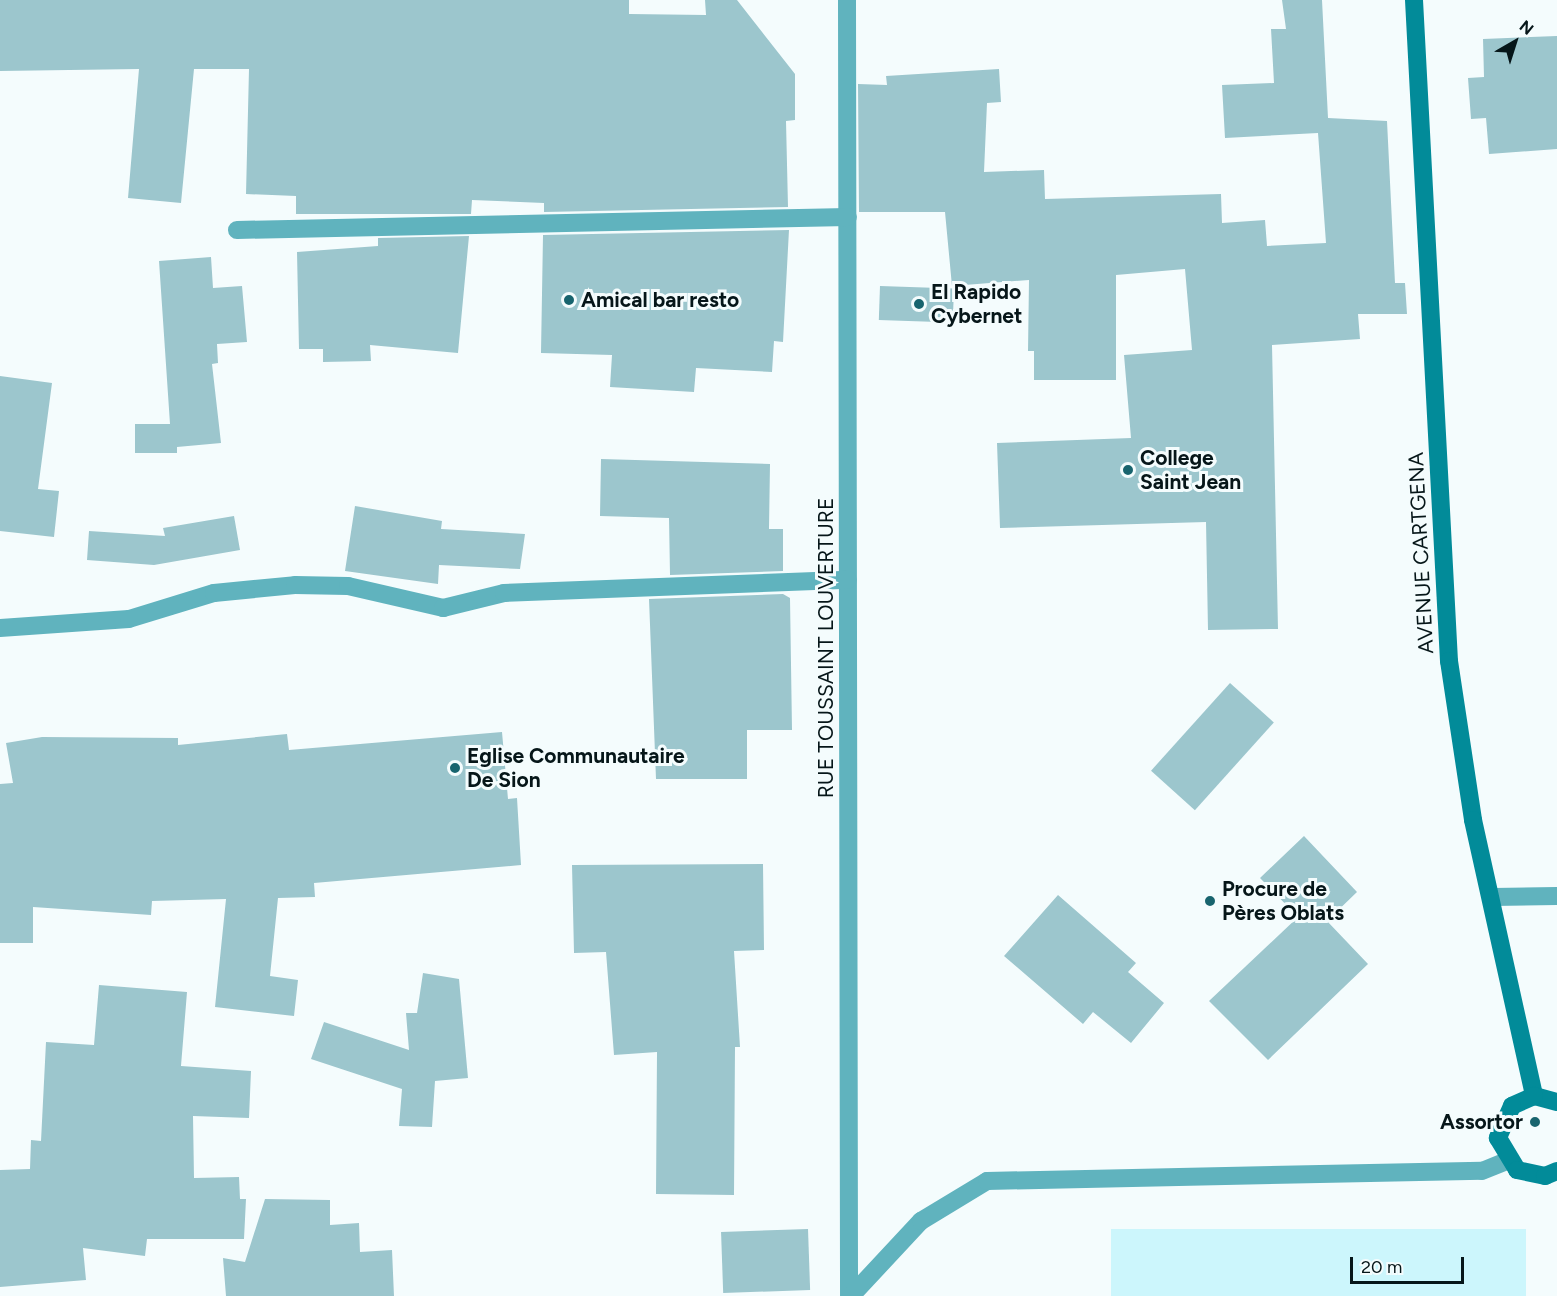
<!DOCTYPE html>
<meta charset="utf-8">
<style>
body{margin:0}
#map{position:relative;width:1557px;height:1296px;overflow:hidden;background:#f4fcfd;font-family:Figtree,sans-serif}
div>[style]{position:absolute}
.built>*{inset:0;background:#ccf6fc;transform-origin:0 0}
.building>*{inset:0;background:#9cc6cd;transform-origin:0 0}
.street>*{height:18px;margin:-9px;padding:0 9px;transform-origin:9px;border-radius:9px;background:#60b3be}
.secondary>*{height:18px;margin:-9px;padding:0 9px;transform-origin:9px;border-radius:9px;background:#028b99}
.dots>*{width:16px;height:16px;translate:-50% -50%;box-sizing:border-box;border:3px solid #f4fcfd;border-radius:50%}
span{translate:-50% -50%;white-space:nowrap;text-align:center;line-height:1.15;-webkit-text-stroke:6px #f4fcfd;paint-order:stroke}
.poi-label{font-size:21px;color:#061619;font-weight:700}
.left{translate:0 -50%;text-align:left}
.right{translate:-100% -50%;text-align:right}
.street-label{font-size:21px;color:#061619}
.north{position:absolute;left:1485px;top:12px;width:60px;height:60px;-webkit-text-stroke:4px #f4fcfd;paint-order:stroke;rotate:39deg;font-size:16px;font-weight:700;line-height:24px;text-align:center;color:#061619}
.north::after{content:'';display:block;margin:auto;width:21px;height:27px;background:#061619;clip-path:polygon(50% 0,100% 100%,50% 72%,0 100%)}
.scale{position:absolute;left:1350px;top:1257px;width:114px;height:27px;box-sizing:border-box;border:3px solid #061619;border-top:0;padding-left:8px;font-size:18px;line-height:21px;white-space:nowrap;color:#061619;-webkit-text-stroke:4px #f4fcfd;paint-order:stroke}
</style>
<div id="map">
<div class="built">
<i style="left:1111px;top:1229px;width:415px;height:67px"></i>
</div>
<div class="building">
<i style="clip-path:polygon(0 0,629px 0,629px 14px,706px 15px,705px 0,737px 0,795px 74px,795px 120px,786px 121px,788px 207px,544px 212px,544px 203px,472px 200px,471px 214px,296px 214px,296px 196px,246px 194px,249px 69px,194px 69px,181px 203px,128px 198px,139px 69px,0 71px)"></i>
<i style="clip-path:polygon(1282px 0,1322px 0,1328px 118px,1387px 121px,1395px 283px,1405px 283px,1407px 314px,1358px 314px,1360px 339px,1272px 345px,1278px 629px,1208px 630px,1206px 522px,1000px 528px,997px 443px,1131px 438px,1124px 355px,1192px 350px,1185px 269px,1116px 275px,1116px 380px,1034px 380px,1034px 351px,1028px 351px,1029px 280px,952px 286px,945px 212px,859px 212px,858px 84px,887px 85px,886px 76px,999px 69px,1001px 102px,987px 103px,984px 172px,1044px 170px,1045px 199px,1221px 194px,1222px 223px,1265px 220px,1267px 246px,1326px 243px,1318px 133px,1225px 138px,1222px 85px,1274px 83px,1271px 29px,1286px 29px)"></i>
<i style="clip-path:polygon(1557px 36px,1557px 149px,1489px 154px,1486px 118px,1471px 119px,1468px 78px,1484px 77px,1483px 39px)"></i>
<i style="clip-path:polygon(789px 230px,783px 342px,774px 341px,772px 372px,696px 368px,694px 392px,610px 387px,612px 355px,541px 353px,543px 235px)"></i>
<i style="clip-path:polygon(469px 236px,458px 353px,370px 345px,371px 361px,323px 362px,323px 349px,299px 349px,297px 252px,378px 246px,378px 238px)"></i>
<i style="clip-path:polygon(211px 257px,213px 288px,242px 286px,247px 342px,217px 344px,218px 363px,212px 364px,221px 443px,177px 447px,177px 453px,135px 453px,135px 424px,170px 424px,159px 261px)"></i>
<i style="left:880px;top:286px;width:74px;height:34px;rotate:2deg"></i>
<i style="clip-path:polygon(0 376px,52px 383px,38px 489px,59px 491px,54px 537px,0 531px)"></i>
<i style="clip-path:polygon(601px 459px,770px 464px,769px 529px,783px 529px,783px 571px,670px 575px,669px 518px,600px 516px)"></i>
<i style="clip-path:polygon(355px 506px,442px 521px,441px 529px,525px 534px,520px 569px,439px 565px,438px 584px,345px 571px)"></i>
<i style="clip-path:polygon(234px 516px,240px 550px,154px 565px,87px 560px,89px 531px,165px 536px,163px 528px)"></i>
<i style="clip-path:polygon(783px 594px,790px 598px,792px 730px,747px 730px,747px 779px,656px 779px,649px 599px)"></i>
<i style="left:1230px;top:683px;width:59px;height:118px;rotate:42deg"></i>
<i style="clip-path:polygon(502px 732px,508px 799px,517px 798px,521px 865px,314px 883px,315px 897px,278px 898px,270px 976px,298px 980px,294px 1016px,215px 1007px,226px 899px,152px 901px,151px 915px,33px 907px,33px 943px,0 943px,0 784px,13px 783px,6px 743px,42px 737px,178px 738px,178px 745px,287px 734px,289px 750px)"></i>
<i style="clip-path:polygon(1304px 836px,1357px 892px,1327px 921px,1368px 964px,1268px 1060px,1209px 1001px,1298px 917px,1260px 878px)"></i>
<i style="clip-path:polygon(763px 864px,764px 950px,734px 951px,740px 1047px,735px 1047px,734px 1195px,656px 1194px,657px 1052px,614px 1055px,606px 952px,574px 953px,572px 865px)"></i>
<i style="clip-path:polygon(1058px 895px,1136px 963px,1128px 972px,1164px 1003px,1131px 1043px,1093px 1012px,1083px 1024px,1004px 956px)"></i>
<i style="clip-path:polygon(423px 973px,459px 979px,468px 1078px,435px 1081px,432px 1127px,399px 1126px,402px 1089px,311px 1059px,324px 1022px,409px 1050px,406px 1013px,417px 1013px)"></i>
<i style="clip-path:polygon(99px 985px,187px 992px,181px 1066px,251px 1071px,249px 1118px,193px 1116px,194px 1178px,239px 1177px,240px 1199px,246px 1199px,244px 1239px,147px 1239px,145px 1256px,83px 1248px,86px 1280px,0 1287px,0 1170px,30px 1169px,31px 1140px,41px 1141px,46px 1042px,94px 1045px)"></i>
<i style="clip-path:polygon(265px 1199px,330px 1200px,330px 1225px,359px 1223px,360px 1252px,392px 1250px,394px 1296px,226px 1296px,223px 1258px,245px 1262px)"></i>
<i style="left:808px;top:1229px;width:61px;height:87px;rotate:88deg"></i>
</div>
<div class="street">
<i style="left:847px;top:0;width:1296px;rotate:89.91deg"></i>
<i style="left:237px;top:230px;width:611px;rotate:-1.22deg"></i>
<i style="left:0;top:628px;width:129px;rotate:-4deg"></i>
<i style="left:129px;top:619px;width:89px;rotate:-17deg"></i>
<i style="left:214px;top:593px;width:81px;rotate:-5.6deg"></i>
<i style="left:295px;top:585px;width:53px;rotate:1.1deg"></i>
<i style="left:348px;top:586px;width:98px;rotate:13deg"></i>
<i style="left:443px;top:608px;width:63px;rotate:-13.8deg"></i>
<i style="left:504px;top:593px;width:344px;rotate:-2.2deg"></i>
<i style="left:1493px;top:897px;width:64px;rotate:-0.9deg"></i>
<i style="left:851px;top:1296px;width:103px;rotate:-47deg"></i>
<i style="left:921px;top:1221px;width:77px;rotate:-31.2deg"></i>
<i style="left:987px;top:1181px;width:495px;rotate:-1.2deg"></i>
<i style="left:1482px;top:1171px;width:27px;rotate:-22deg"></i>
</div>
<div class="secondary">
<i style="left:1414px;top:0;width:662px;rotate:86.97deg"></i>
<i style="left:1449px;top:661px;width:161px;rotate:81.4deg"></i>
<i style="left:1473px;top:820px;width:283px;rotate:77.5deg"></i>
<i style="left:1557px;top:1102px;width:24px;rotate:-165deg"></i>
<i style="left:1534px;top:1096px;width:24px;rotate:156deg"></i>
<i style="left:1512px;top:1106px;width:35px;rotate:114deg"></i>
<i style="left:1498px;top:1138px;width:37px;rotate:59deg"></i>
<i style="left:1517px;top:1170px;width:29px;rotate:12deg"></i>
<i style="left:1545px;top:1176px;width:13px;rotate:-23deg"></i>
</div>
<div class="dots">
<i style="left:569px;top:300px;background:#18646e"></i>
<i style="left:919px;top:304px;background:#18646e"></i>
<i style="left:1128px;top:470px;background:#18646e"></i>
<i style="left:455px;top:768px;background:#18646e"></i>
<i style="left:1210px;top:901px;background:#18646e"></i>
<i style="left:1535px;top:1122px;background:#18646e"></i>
</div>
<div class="poi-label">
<span class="left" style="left:931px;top:304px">El Rapido<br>Cybernet</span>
<span class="left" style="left:581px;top:300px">Amical bar resto</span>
<span class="left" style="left:1140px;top:470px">College<br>Saint Jean</span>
<span class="left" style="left:467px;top:768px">Eglise Communautaire<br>De Sion</span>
<span class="left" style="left:1222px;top:901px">Procure de<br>Pères Oblats</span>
<span class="right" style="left:1523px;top:1122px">Assortor</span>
</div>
<div class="street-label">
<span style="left:1421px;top:553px;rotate:-93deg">AVENUE CARTGENA</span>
<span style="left:826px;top:648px;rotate:-90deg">RUE TOUSSAINT LOUVERTURE</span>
</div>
<div class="north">N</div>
<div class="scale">20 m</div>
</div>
